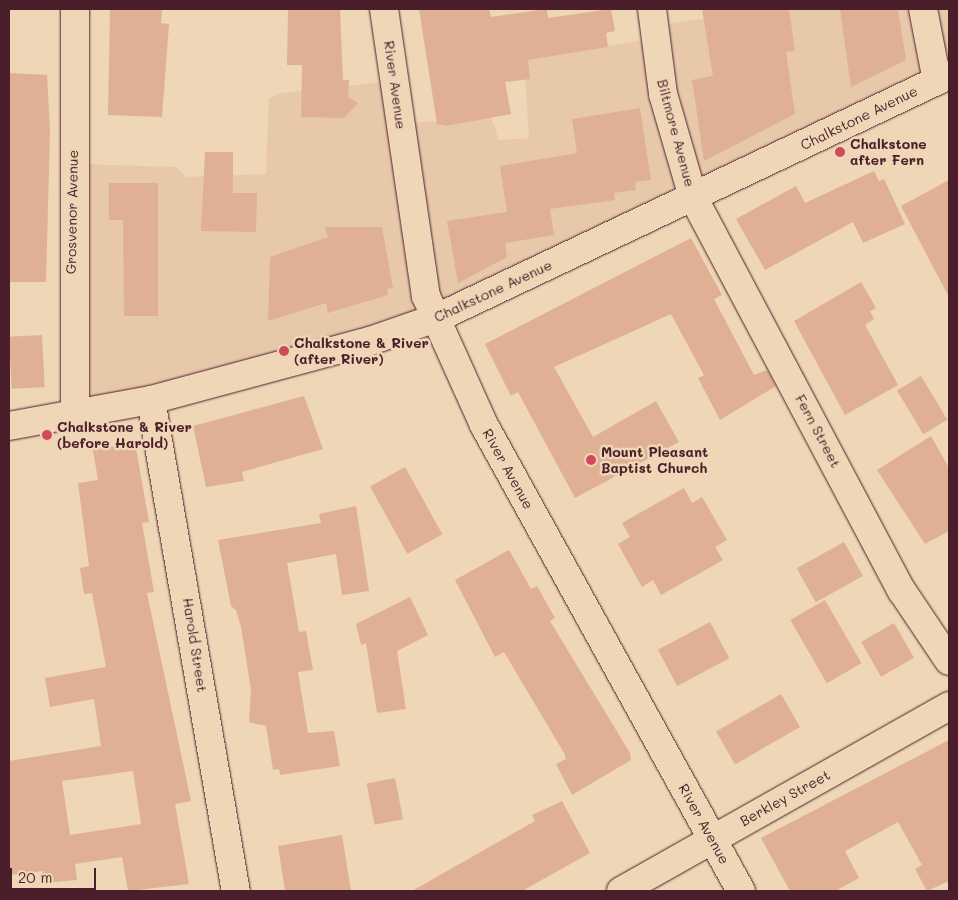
<!DOCTYPE html>
<style>
body{margin:0}
#map{position:relative;width:958px;height:900px;overflow:hidden;background:#eed6b6;font-family:Mali,sans-serif}
div>[style]{position:absolute}
.built>*{inset:0;background:#e7c8a9}
.building>*{inset:0;background:#dfb093;transform-origin:0 0}
.roads{filter:drop-shadow(0 0 1px #4a1f2b) drop-shadow(0 0 1px #4a1f2b)}
.minor>*{height:28px;margin:-14px;padding:0 14px;transform-origin:14px;border-radius:14px;background:#eed6b6}
.tertiary>*{height:28px;margin:-14px;padding:0 14px;transform-origin:14px;border-radius:14px;background:#eed6b6}
.secondary>*{height:28px;margin:-14px;padding:0 14px;transform-origin:14px;border-radius:14px;background:#eed6b6}
.dots>*{width:14px;height:14px;translate:-50% -50%;box-sizing:border-box;border:2px solid #eed6b6;border-radius:50%}
span{translate:-50% -50%;white-space:nowrap;text-align:center;line-height:1.15;-webkit-text-stroke:5px #eed6b6;paint-order:stroke}
.street-label{font-size:14px;color:#4a1f2b}
.poi-label{font-size:14px;color:#4a1f2b;font-weight:700}
.left{translate:0 -50%;text-align:left}
.frame{position:absolute;inset:0;border:10px solid #4a1f2b;pointer-events:none}
.scale{position:absolute;left:10px;top:868px;width:86px;height:22px;box-sizing:border-box;border:2px solid #4a1f2b;border-top:0;padding-left:6px;font-size:15px;line-height:18px;white-space:nowrap;color:#4a1f2b;-webkit-text-stroke:4px #eed6b6;paint-order:stroke}
</style>
<div id="map">
<div class="built">
<i style="clip-path:polygon(767px 9px,949px 9px,949px 83px,439px 331px,81px 420px,78px 164px,176px 167px,186px 177px,266px 174px,269px 99px,281px 93px,394px 81px,407px 123px,491px 118px,499px 140px,529px 138px,524px 59px,651px 39px,662px 25px)"></i>
</div>
<div class="building">
<i style="clip-path:polygon(110px 9px,162px 9px,161px 23px,169px 24px,162px 117px,108px 115px)"></i>
<i style="clip-path:polygon(288px 9px,340px 9px,343px 80px,349px 80px,348px 97px,358px 103px,344px 118px,301px 117px,302px 65px,287px 65px)"></i>
<i style="clip-path:polygon(419px 9px,489px 9px,491px 17px,547px 9px,548px 18px,611px 9px,615px 31px,606px 33px,608px 47px,528px 60px,530px 79px,505px 82px,511px 114px,446px 126px,437px 124px)"></i>
<i style="clip-path:polygon(702px 9px,789px 9px,795px 51px,786px 52px,795px 114px,704px 161px,692px 80px,713px 76px)"></i>
<i style="clip-path:polygon(840px 9px,898px 9px,906px 60px,851px 87px)"></i>
<i style="clip-path:polygon(9px 73px,47px 75px,50px 130px,46px 282px,9px 282px)"></i>
<i style="clip-path:polygon(640px 108px,651px 180px,635px 182px,636px 190px,614px 193px,615px 200px,550px 209px,554px 235px,505px 243px,507px 257px,458px 283px,447px 221px,507px 212px,500px 166px,577px 153px,572px 119px)"></i>
<i style="clip-path:polygon(205px 152px,233px 152px,233px 193px,257px 193px,256px 232px,201px 231px)"></i>
<i style="clip-path:polygon(874px 171px,879px 181px,884px 179px,905px 224px,863px 243px,853px 222px,765px 270px,736px 219px,796px 186px,805px 203px)"></i>
<i style="clip-path:polygon(949px 180px,949px 297px,901px 206px)"></i>
<i style="clip-path:polygon(109px 183px,158px 183px,158px 316px,124px 316px,123px 220px,109px 220px)"></i>
<i style="clip-path:polygon(325px 227px,382px 227px,393px 288px,387px 289px,388px 295px,328px 313px,326px 303px,268px 321px,270px 257px,328px 237px)"></i>
<i style="clip-path:polygon(691px 238px,722px 295px,714px 299px,754px 375px,767px 370px,776px 386px,720px 420px,698px 378px,704px 375px,671px 314px,554px 367px,593px 437px,656px 401px,679px 442px,575px 498px,518px 392px,511px 396px,485px 344px)"></i>
<i style="clip-path:polygon(861px 282px,876px 308px,870px 311px,874px 319px,865px 325px,898px 385px,845px 415px,794px 321px)"></i>
<i style="left:42px;top:335px;width:52px;height:33px;rotate:87deg"></i>
<i style="left:921px;top:376px;width:51px;height:28px;rotate:59deg"></i>
<i style="clip-path:polygon(304px 396px,323px 449px,242px 472px,244px 481px,206px 487px,193px 426px)"></i>
<i style="clip-path:polygon(931px 436px,949px 468px,949px 531px,925px 544px,877px 470px)"></i>
<i style="clip-path:polygon(evenodd,135px 443px,149px 522px,142px 523px,154px 592px,147px 593px,191px 801px,175px 804px,189px 884px,128px 891px,122px 857px,75px 864px,77px 880px,44px 883px,43px 871px,9px 875px,9px 761px,101px 746px,94px 699px,50px 707px,45px 678px,106px 667px,92px 593px,84px 594px,80px 568px,89px 566px,78px 483px,98px 480px,93px 450px,135px 443px,133px 771px,141px 824px,70px 835px,62px 781px,133px 771px)"></i>
<i style="left:405px;top:467px;width:77px;height:40px;rotate:61deg"></i>
<i style="clip-path:polygon(684px 488px,692px 503px,702px 497px,727px 540px,715px 547px,723px 560px,661px 595px,653px 580px,642px 587px,618px 544px,630px 537px,622px 523px)"></i>
<i style="clip-path:polygon(356px 506px,369px 591px,342px 595px,336px 554px,287px 563px,299px 632px,306px 631px,313px 670px,298px 672px,308px 733px,334px 731px,340px 766px,280px 775px,279px 769px,273px 770px,266px 726px,249px 722px,251px 690px,241px 627px,236px 610px,231px 606px,218px 540px,321px 523px,319px 514px)"></i>
<i style="left:844px;top:542px;width:39px;height:54px;rotate:61deg"></i>
<i style="clip-path:polygon(509px 550px,531px 589px,537px 586px,555px 618px,550px 621px,630px 753px,631px 760px,572px 795px,556px 764px,566px 759px,564px 753px,504px 652px,495px 657px,455px 580px)"></i>
<i style="clip-path:polygon(410px 597px,428px 635px,397px 651px,406px 709px,377px 713px,366px 643px,361px 645px,356px 624px)"></i>
<i style="left:825px;top:600px;width:73px;height:40px;rotate:60deg"></i>
<i style="left:710px;top:622px;width:41px;height:59px;rotate:62deg"></i>
<i style="left:894px;top:623px;width:40px;height:38px;rotate:60deg"></i>
<i style="left:781px;top:694px;width:38px;height:75px;rotate:60deg"></i>
<i style="clip-path:polygon(949px 740px,949px 881px,927px 891px,915px 869px,922px 865px,898px 822px,845px 851px,859px 878px,835px 891px,790px 891px,761px 838px)"></i>
<i style="left:395px;top:778px;width:42px;height:29px;rotate:79deg"></i>
<i style="clip-path:polygon(562px 801px,590px 853px,522px 891px,412px 891px,535px 821px,532px 815px)"></i>
<i style="clip-path:polygon(342px 835px,351px 891px,285px 891px,278px 846px)"></i>
</div>
<div class="roads">
<div class="minor">
<i style="left:75px;top:9px;width:406px;rotate:90deg"></i>
<i style="left:652px;top:9px;width:86px;rotate:82.6deg"></i>
<i style="left:663px;top:94px;width:107px;rotate:73.8deg"></i>
<i style="left:693px;top:197px;width:446px;rotate:62.1deg"></i>
<i style="left:902px;top:591px;width:84px;rotate:56.1deg"></i>
<i style="left:923px;top:9px;width:73px;rotate:79deg"></i>
<i style="left:151px;top:400px;width:498px;rotate:80.2deg"></i>
<i style="left:621px;top:891px;width:377px;rotate:-29.4deg"></i>
</div>
<div class="tertiary">
<i style="left:384px;top:9px;width:290px;rotate:81.7deg"></i>
<i style="left:426px;top:296px;width:141px;rotate:65.8deg"></i>
<i style="left:484px;top:425px;width:532px;rotate:61.12deg"></i>
</div>
<div class="secondary">
<i style="left:9px;top:426px;width:144px;rotate:-10.4deg"></i>
<i style="left:151px;top:400px;width:227px;rotate:-15.1deg"></i>
<i style="left:370px;top:341px;width:73px;rotate:-19.2deg"></i>
<i style="left:439px;top:317px;width:565px;rotate:-25.38deg"></i>
</div>
</div>
<div class="dots">
<i style="left:840px;top:152px;background:#d1495b"></i>
<i style="left:284px;top:351px;background:#d1495b"></i>
<i style="left:47px;top:435px;background:#d1495b"></i>
<i style="left:591px;top:460px;background:#d1495b"></i>
</div>
<div class="street-label">
<span style="left:395px;top:85px;rotate:82deg">River Avenue</span>
<span style="left:859px;top:118px;rotate:-26deg">Chalkstone Avenue</span>
<span style="left:676px;top:133px;rotate:75deg">Biltmore Avenue</span>
<span style="left:72px;top:212px;rotate:-89deg">Grosvenor Avenue</span>
<span style="left:493px;top:291px;rotate:-25deg">Chalkstone Avenue</span>
<span style="left:818px;top:431px;rotate:62deg">Fern Street</span>
<span style="left:508px;top:469px;rotate:61deg">River Avenue</span>
<span style="left:195px;top:645px;rotate:81deg">Harold Street</span>
<span style="left:785px;top:798px;rotate:-29deg">Berkley Street</span>
<span style="left:704px;top:824px;rotate:61deg">River Avenue</span>
</div>
<div class="poi-label">
<span class="left" style="left:850px;top:152px">Chalkstone<br>after Fern</span>
<span class="left" style="left:294px;top:351px">Chalkstone &amp; River<br>(after River)</span>
<span class="left" style="left:57px;top:435px">Chalkstone &amp; River<br>(before Harold)</span>
<span class="left" style="left:601px;top:460px">Mount Pleasant<br>Baptist Church</span>
</div>
<div class="frame"></div>
<div class="scale">20 m</div>
</div>
